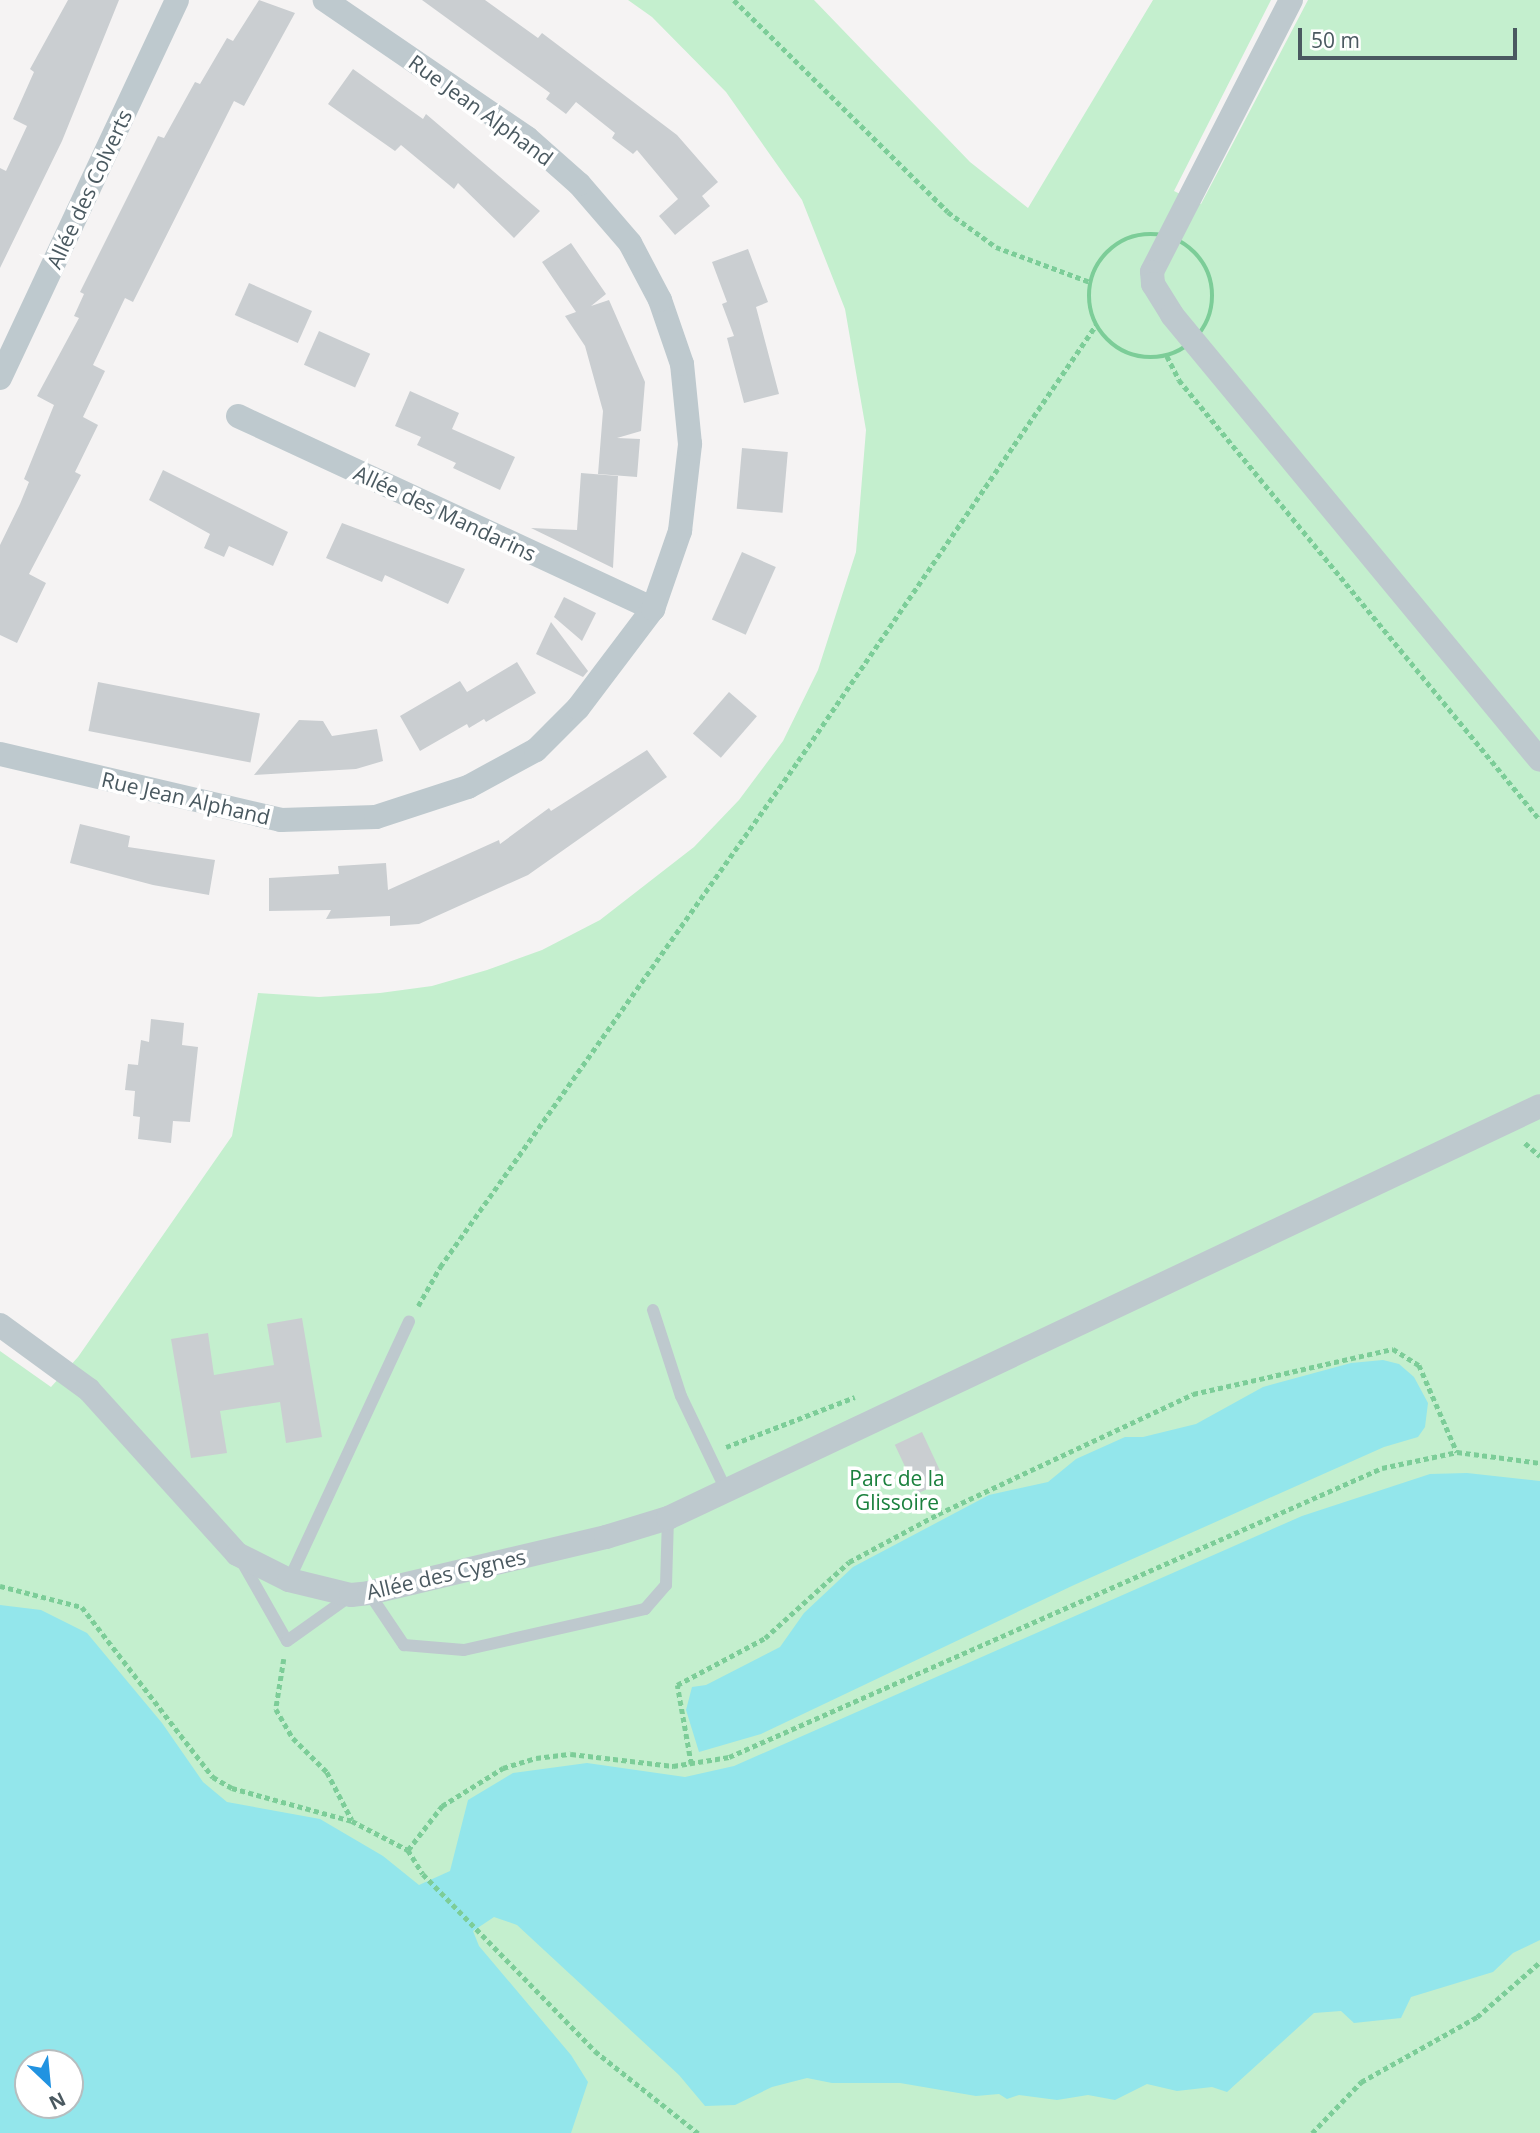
<!DOCTYPE html>
<meta charset="utf-8">
<style>
body{margin:0}
#map{position:relative;width:1540px;height:2133px;overflow:hidden;background:#f5f3f3;font-family:"Open Sans",sans-serif}
div>[style]{position:absolute}
.green>*{inset:0;background:#c4efce}
.water>*{inset:0;background:#93e6eb}
.building>*{inset:0;background:#caced1;transform-origin:0 0}
.path>*{height:4.5px;margin-top:-2.25px;transform-origin:0;background:repeating-linear-gradient(90deg,#7ccd98 0 5px,transparent 0 8.5px)}
.path>.ring{margin:-2.25px;padding:0;box-sizing:content-box;background:none;border:4.5px solid #7ccd98;border-radius:50%}
.service>*{height:12px;margin:-6px;padding:0 6px;transform-origin:6px;border-radius:6px;background:#bec9ce}
.minor>*{height:24px;margin:-12px;padding:0 12px;transform-origin:12px;border-radius:12px;background:#bec9ce}
span{translate:-50% -50%;white-space:nowrap;text-align:center;line-height:1.15;-webkit-text-stroke:7px #fff;paint-order:stroke}
.street-label{font-size:21px;color:#4a5960}
.park-label{font-size:21px;color:#1b813e}
.north{position:absolute;left:14px;top:2049px;width:70px;height:70px;box-sizing:border-box;background:#fff;border:2px solid #b7bdbf;border-radius:50%;rotate:154deg;font-size:19px;font-weight:700;line-height:28px;text-align:center;color:#4a5960}
.north::after{content:'';display:block;margin:auto;width:24px;height:32px;background:#2193e1;clip-path:polygon(50% 0,100% 100%,50% 72%,0 100%)}
.scale{position:absolute;left:1298px;top:28px;width:219px;height:32px;box-sizing:border-box;border:4px solid #4a5960;border-top:0;padding-left:9px;font-size:21px;line-height:24px;white-space:nowrap;color:#4a5960;-webkit-text-stroke:5px #fff;paint-order:stroke}
</style>
<div id="map">
<div class="green">
<i style="clip-path:polygon(evenodd,628px 0,814px 0,970px 162px,1028px 208px,1153px 0,1271px 0,1174px 191px,1201px 204px,1308px 0,1540px 0,1540px 2133px,0 2133px,0 1351px,51px 1387px,78px 1357px,232px 1136px,258px 993px,319px 997px,380px 993px,432px 986px,487px 970px,542px 950px,600px 920px,694px 847px,739px 800px,783px 741px,818px 670px,856px 552px,866px 430px,845px 309px,802px 200px,726px 92px,652px 17px,628px 0,28px 2063px,70px 2063px,70px 2105px,28px 2105px,28px 2063px)"></i>
</div>
<div class="water">
<i style="clip-path:polygon(1383px 1360px,1399px 1364px,1414px 1377px,1428px 1403px,1425px 1427px,1418px 1437px,1384px 1447px,1074px 1585px,761px 1734px,699px 1752px,686px 1710px,692px 1687px,706px 1685px,780px 1647px,804px 1613px,853px 1567px,989px 1495px,1048px 1482px,1076px 1459px,1125px 1437px,1143px 1437px,1196px 1424px,1263px 1387px,1351px 1363px)"></i>
<i style="clip-path:polygon(evenodd,1467px 1473px,1540px 1481px,1540px 1940px,1513px 1953px,1493px 1972px,1411px 1997px,1401px 2018px,1354px 2023px,1341px 2011px,1314px 2013px,1227px 2092px,1212px 2087px,1177px 2091px,1147px 2084px,1115px 2100px,1088px 2095px,1057px 2100px,1019px 2095px,1007px 2099px,999px 2094px,976px 2096px,900px 2083px,832px 2083px,807px 2078px,772px 2087px,735px 2105px,705px 2106px,679px 2075px,517px 1925px,494px 1917px,473px 1931px,479px 1946px,571px 2055px,588px 2082px,571px 2133px,0 2133px,0 1605px,41px 1610px,87px 1633px,162px 1723px,203px 1782px,227px 1802px,320px 1819px,383px 1856px,419px 1885px,450px 1871px,468px 1800px,513px 1773px,587px 1763px,685px 1777px,734px 1766px,1302px 1516px,1430px 1474px,1467px 1473px,70px 2063px,70px 2105px,28px 2105px,28px 2063px,70px 2063px)"></i>
</div>
<div class="building">
<i style="clip-path:polygon(68px 0,119px 0,62px 141px,0 268px,0 168px,6px 171px,27px 126px,13px 119px,34px 72px,30px 69px)"></i>
<i style="clip-path:polygon(259px 0,295px 13px,244px 106px,234px 101px,133px 302px,125px 298px,93px 365px,105px 371px,83px 417px,98px 425px,75px 472px,81px 475px,29px 574px,46px 583px,17px 643px,0 635px,0 545px,20px 504px,29px 482px,24px 479px,54px 405px,37px 396px,79px 318px,74px 316px,84px 294px,80px 292px,158px 136px,164px 138px,195px 82px,200px 84px,227px 38px,233px 41px)"></i>
<i style="clip-path:polygon(422px 0,485px 0,538px 38px,542px 33px,677px 135px,718px 182px,702px 196px,710px 206px,675px 235px,659px 216px,678px 199px,637px 150px,633px 154px,612px 138px,615px 133px,576px 102px,566px 114px,546px 99px,550px 93px)"></i>
<i style="clip-path:polygon(353px 69px,423px 119px,426px 114px,540px 211px,514px 238px,458px 183px,454px 189px,401px 145px,395px 151px,328px 104px)"></i>
<i style="clip-path:polygon(571px 243px,606px 294px,591px 306px,609px 300px,645px 382px,641px 431px,617px 438px,640px 439px,637px 477px,598px 474px,603px 411px,585px 346px,565px 316px,576px 312px,542px 262px)"></i>
<i style="clip-path:polygon(748px 249px,768px 302px,756px 307px,779px 394px,744px 403px,727px 338px,734px 336px,722px 304px,727px 302px,712px 262px)"></i>
<i style="left:249px;top:283px;width:69px;height:35px;rotate:24deg"></i>
<i style="left:319px;top:331px;width:56px;height:37px;rotate:24deg"></i>
<i style="clip-path:polygon(410px 391px,459px 413px,452px 429px,515px 457px,500px 490px,453px 468px,456px 463px,417px 445px,421px 437px,395px 426px)"></i>
<i style="left:742px;top:448px;width:46px;height:61px;rotate:5deg"></i>
<i style="clip-path:polygon(163px 470px,288px 532px,273px 566px,229px 546px,224px 557px,204px 548px,210px 534px,149px 500px)"></i>
<i style="clip-path:polygon(581px 473px,618px 476px,613px 568px,531px 528px,577px 530px)"></i>
<i style="clip-path:polygon(342px 523px,465px 569px,448px 604px,385px 575px,382px 582px,326px 558px)"></i>
<i style="left:742px;top:552px;width:37px;height:74px;rotate:24deg"></i>
<i style="clip-path:polygon(564px 597px,596px 613px,582px 641px,554px 617px)"></i>
<i style="clip-path:polygon(551px 622px,588px 671px,583px 677px,536px 654px)"></i>
<i style="clip-path:polygon(517px 662px,536px 693px,486px 722px,484px 719px,469px 728px,467px 724px,420px 751px,400px 716px,460px 681px,467px 692px)"></i>
<i style="left:98px;top:682px;width:165px;height:50px;rotate:11deg"></i>
<i style="left:729px;top:692px;width:37px;height:55px;rotate:41deg"></i>
<i style="clip-path:polygon(299px 720px,323px 721px,332px 736px,377px 729px,383px 761px,356px 769px,254px 775px)"></i>
<i style="clip-path:polygon(647px 750px,667px 777px,528px 875px,419px 924px,390px 926px,390px 916px,326px 919px,331px 910px,269px 911px,269px 878px,339px 874px,338px 866px,386px 863px,388px 890px,499px 840px,500px 844px,549px 808px,551px 811px)"></i>
<i style="clip-path:polygon(80px 824px,130px 836px,128px 847px,215px 860px,209px 895px,153px 885px,70px 863px)"></i>
<i style="clip-path:polygon(151px 1019px,184px 1023px,182px 1045px,198px 1047px,190px 1122px,173px 1121px,171px 1143px,138px 1139px,140px 1117px,133px 1116px,135px 1091px,125px 1090px,128px 1064px,138px 1065px,141px 1040px,149px 1042px)"></i>
<i style="clip-path:polygon(302px 1318px,322px 1437px,286px 1443px,280px 1402px,220px 1411px,227px 1453px,191px 1458px,171px 1339px,208px 1333px,214px 1375px,274px 1365px,267px 1324px)"></i>
<i style="left:922px;top:1432px;width:54px;height:30px;rotate:65deg"></i>
</div>
<div class="path">
<i style="left:734px;top:0;width:301px;rotate:44.7deg"></i>
<i style="left:948px;top:212px;width:59px;rotate:36.1deg"></i>
<i style="left:996px;top:247px;width:100px;rotate:20.4deg"></i>
<i class="ring" style="left:1089px;top:234px;width:119.5px;height:119.5px"></i>
<i style="left:1167px;top:356px;width:27px;rotate:63deg"></i>
<i style="left:1179px;top:380px;width:569px;rotate:50.63deg"></i>
<i style="left:1525px;top:1143px;width:20px;rotate:41deg"></i>
<i style="left:418px;top:1306px;width:45px;rotate:-60.6deg"></i>
<i style="left:440px;top:1267px;width:620px;rotate:-54.72deg"></i>
<i style="left:798px;top:761px;width:528px;rotate:-55.65deg"></i>
<i style="left:726px;top:1447px;width:138px;rotate:-21.2deg"></i>
<i style="left:0;top:1586px;width:85px;rotate:14.4deg"></i>
<i style="left:82px;top:1607px;width:215px;rotate:52.4deg"></i>
<i style="left:213px;top:1777px;width:22px;rotate:30deg"></i>
<i style="left:232px;top:1788px;width:124px;rotate:15.4deg"></i>
<i style="left:352px;top:1821px;width:63px;rotate:27.4deg"></i>
<i style="left:408px;top:1850px;width:28px;rotate:58deg"></i>
<i style="left:423px;top:1874px;width:247px;rotate:45.8deg"></i>
<i style="left:595px;top:2051px;width:132px;rotate:38.5deg"></i>
<i style="left:284px;top:1659px;width:51px;rotate:99.1deg"></i>
<i style="left:276px;top:1709px;width:34px;rotate:60deg"></i>
<i style="left:293px;top:1738px;width:48px;rotate:45deg"></i>
<i style="left:327px;top:1772px;width:54px;rotate:62.5deg"></i>
<i style="left:691px;top:1764px;width:80px;rotate:-100deg"></i>
<i style="left:677px;top:1685px;width:100px;rotate:-28.1deg"></i>
<i style="left:765px;top:1638px;width:113px;rotate:-42.1deg"></i>
<i style="left:849px;top:1562px;width:101px;rotate:-28.3deg"></i>
<i style="left:938px;top:1514px;width:282px;rotate:-25.2deg"></i>
<i style="left:1193px;top:1394px;width:205px;rotate:-12.7deg"></i>
<i style="left:1393px;top:1349px;width:31px;rotate:32deg"></i>
<i style="left:1419px;top:1365px;width:95px;rotate:66.4deg"></i>
<i style="left:408px;top:1850px;width:56px;rotate:-52.3deg"></i>
<i style="left:442px;top:1806px;width:72px;rotate:-31.9deg"></i>
<i style="left:503px;top:1768px;width:34px;rotate:-17deg"></i>
<i style="left:536px;top:1758px;width:35px;rotate:-7deg"></i>
<i style="left:571px;top:1754px;width:103px;rotate:6.7deg"></i>
<i style="left:673px;top:1766px;width:57px;rotate:-9.1deg"></i>
<i style="left:729px;top:1757px;width:714px;rotate:-23.87deg"></i>
<i style="left:1382px;top:1468px;width:77px;rotate:-12deg"></i>
<i style="left:1457px;top:1452px;width:84px;rotate:7.5deg"></i>
<i style="left:1312px;top:2133px;width:71px;rotate:-46.1deg"></i>
<i style="left:1361px;top:2082px;width:133px;rotate:-29.3deg"></i>
<i style="left:1477px;top:2017px;width:84px;rotate:-41.1deg"></i>
</div>
<div class="service">
<i style="left:653px;top:1310px;width:90px;rotate:72deg"></i>
<i style="left:681px;top:1396px;width:104px;rotate:64.4deg"></i>
<i style="left:241px;top:1560px;width:93px;rotate:60.4deg"></i>
<i style="left:287px;top:1641px;width:77px;rotate:-35.5deg"></i>
<i style="left:289px;top:1580px;width:285px;rotate:-65.1deg"></i>
<i style="left:369px;top:1593px;width:63px;rotate:56.1deg"></i>
<i style="left:404px;top:1645px;width:60px;rotate:4.8deg"></i>
<i style="left:464px;top:1650px;width:186px;rotate:-12.8deg"></i>
<i style="left:645px;top:1609px;width:32px;rotate:-49deg"></i>
<i style="left:666px;top:1585px;width:67px;rotate:-88.3deg"></i>
</div>
<div class="minor">
<i style="left:1291px;top:0;width:305px;rotate:117.1deg"></i>
<i style="left:1152px;top:272px;width:12px;rotate:85deg"></i>
<i style="left:1153px;top:284px;width:36px;rotate:58deg"></i>
<i style="left:1172px;top:315px;width:577px;rotate:50.41deg"></i>
<i style="left:0;top:378px;width:417px;rotate:-64.9deg"></i>
<i style="left:238px;top:416px;width:458px;rotate:24.9deg"></i>
<i style="left:0;top:754px;width:289px;rotate:13.2deg"></i>
<i style="left:281px;top:820px;width:95px;rotate:-1.8deg"></i>
<i style="left:376px;top:817px;width:97px;rotate:-18.1deg"></i>
<i style="left:468px;top:787px;width:77px;rotate:-28.6deg"></i>
<i style="left:536px;top:750px;width:59px;rotate:-45deg"></i>
<i style="left:578px;top:708px;width:124px;rotate:-52.9deg"></i>
<i style="left:653px;top:609px;width:83px;rotate:-70.9deg"></i>
<i style="left:680px;top:531px;width:88px;rotate:-83.4deg"></i>
<i style="left:690px;top:444px;width:80px;rotate:-95.7deg"></i>
<i style="left:682px;top:364px;width:68px;rotate:-109deg"></i>
<i style="left:660px;top:300px;width:64px;rotate:-117.8deg"></i>
<i style="left:630px;top:243px;width:78px;rotate:-130.8deg"></i>
<i style="left:579px;top:184px;width:69px;rotate:-138.5deg"></i>
<i style="left:527px;top:138px;width:245px;rotate:-145.7deg"></i>
<i style="left:0;top:1325px;width:110px;rotate:36.1deg"></i>
<i style="left:89px;top:1390px;width:221px;rotate:47.9deg"></i>
<i style="left:237px;top:1554px;width:58px;rotate:26.6deg"></i>
<i style="left:289px;top:1580px;width:64px;rotate:13.6deg"></i>
<i style="left:351px;top:1595px;width:18px;rotate:-6deg"></i>
<i style="left:369px;top:1593px;width:244px;rotate:-13.3deg"></i>
<i style="left:606px;top:1537px;width:65px;rotate:-17deg"></i>
<i style="left:668px;top:1518px;width:964px;rotate:-25.29deg"></i>
</div>
<div class="street-label">
<span style="left:481px;top:110px;rotate:36deg">Rue Jean Alphand</span>
<span style="left:89px;top:189px;rotate:-65deg">Allée des Colverts</span>
<span style="left:445px;top:513px;rotate:25deg">Allée des Mandarins</span>
<span style="left:186px;top:798px;rotate:13deg">Rue Jean Alphand</span>
<span style="left:446px;top:1574px;rotate:-13deg">Allée des Cygnes</span>
</div>
<div class="park-label">
<span style="left:897px;top:1490px">Parc de la<br>Glissoire</span>
</div>
<div class="north">N</div>
<div class="scale">50 m</div>
</div>
